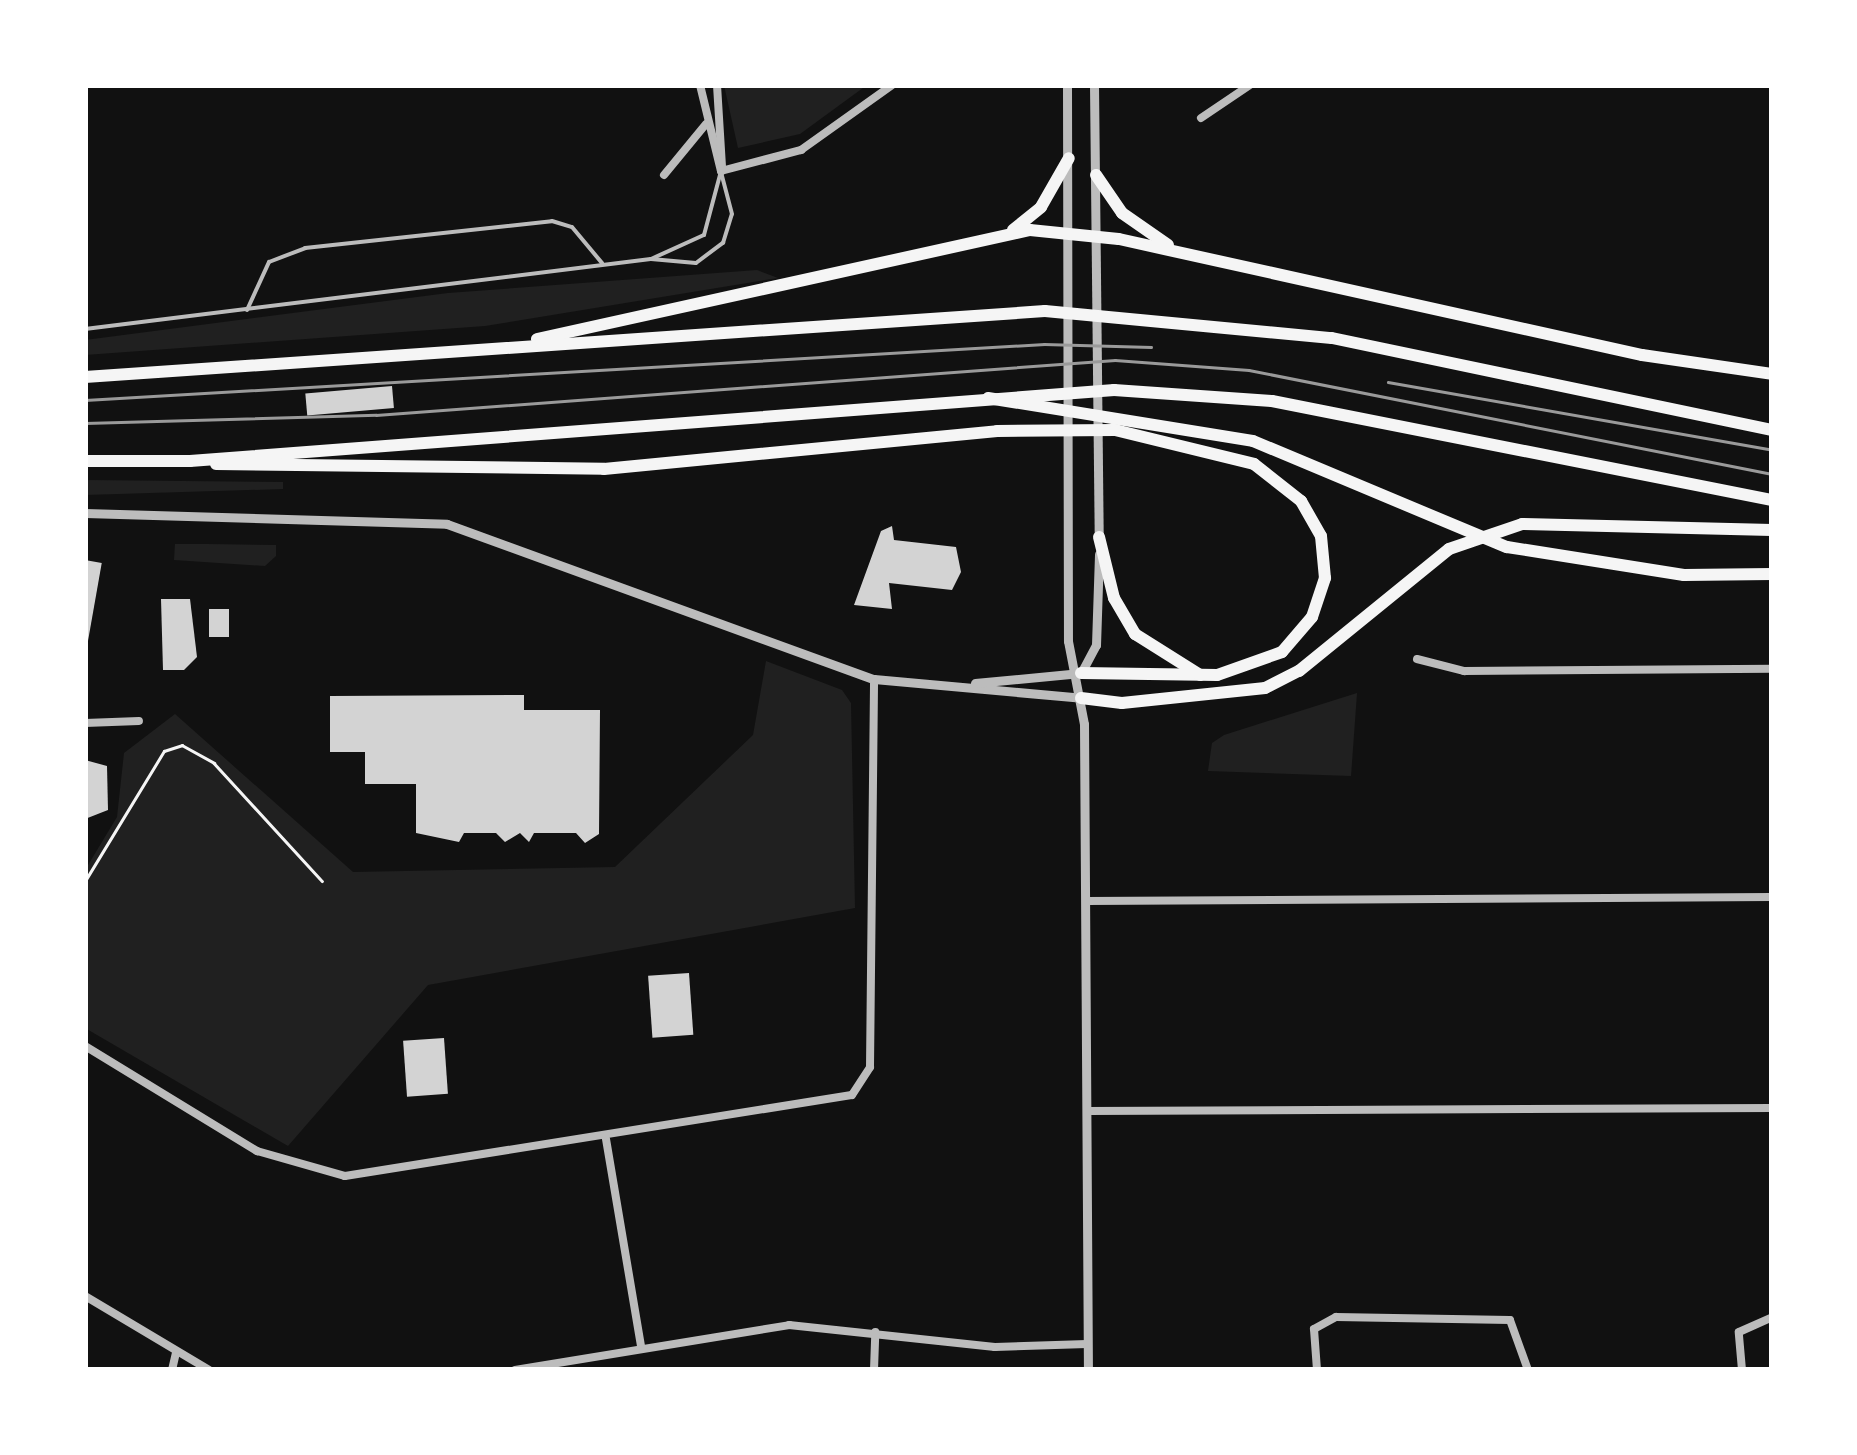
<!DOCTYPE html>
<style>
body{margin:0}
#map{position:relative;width:1857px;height:1455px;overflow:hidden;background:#111;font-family:"Fira Sans",sans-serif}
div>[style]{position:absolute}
.green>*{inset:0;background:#202020}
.building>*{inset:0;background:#d3d3d3;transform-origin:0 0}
.path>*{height:2.5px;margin:-1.25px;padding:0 1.25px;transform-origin:1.25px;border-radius:1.25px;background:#f5f5f5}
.service>*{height:4px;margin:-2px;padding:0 2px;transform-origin:2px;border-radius:2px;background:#bcbcbc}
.minor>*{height:8px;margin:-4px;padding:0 4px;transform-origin:4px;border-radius:4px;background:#bcbcbc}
.tertiary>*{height:9px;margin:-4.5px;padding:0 4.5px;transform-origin:4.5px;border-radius:4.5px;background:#bcbcbc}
.motorway>*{height:12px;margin:-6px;padding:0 6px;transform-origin:6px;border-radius:6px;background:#f5f5f5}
.tram>*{height:2.5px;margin:-1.25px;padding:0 1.25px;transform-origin:1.25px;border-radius:1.25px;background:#9a9a9a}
span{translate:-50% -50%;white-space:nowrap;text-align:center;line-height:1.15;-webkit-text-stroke:10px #fff;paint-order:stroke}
.frame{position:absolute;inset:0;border:88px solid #fff;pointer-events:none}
</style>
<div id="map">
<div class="green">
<i style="clip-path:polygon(724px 85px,867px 85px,800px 134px,738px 148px)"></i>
<i style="clip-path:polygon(757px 270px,778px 278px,485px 326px,85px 355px,85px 340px,448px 293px)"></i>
<i style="clip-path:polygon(85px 480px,283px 482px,283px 489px,85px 495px)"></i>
<i style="clip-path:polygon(207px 544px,276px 545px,276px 556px,265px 566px,174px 560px,175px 544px)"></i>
<i style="clip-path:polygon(766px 661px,842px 690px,851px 703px,855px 908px,428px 985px,288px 1146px,85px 1028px,85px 870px,117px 817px,124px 753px,175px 714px,353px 872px,615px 867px,753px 735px)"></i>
<i style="clip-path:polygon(1357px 693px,1351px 776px,1208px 771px,1212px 743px,1224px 735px)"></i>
</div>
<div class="building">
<i style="left:392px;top:386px;width:22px;height:87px;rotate:85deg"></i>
<i style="clip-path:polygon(892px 526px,894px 540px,956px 547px,961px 572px,952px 590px,889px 583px,892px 609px,854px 605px,881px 531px)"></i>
<i style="left:85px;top:560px;width:17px;height:130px;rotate:10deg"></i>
<i style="clip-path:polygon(161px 599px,190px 599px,197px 657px,184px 670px,163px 670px)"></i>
<i style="left:209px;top:609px;width:20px;height:28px"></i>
<i style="clip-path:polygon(524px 695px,524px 710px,600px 710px,599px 834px,585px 843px,576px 833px,534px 833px,529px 842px,520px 833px,505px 842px,496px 833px,464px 833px,459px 842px,416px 833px,416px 784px,365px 784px,365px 752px,330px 752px,330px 696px)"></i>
<i style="clip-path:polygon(85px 760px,107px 766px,108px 810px,85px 819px)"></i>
<i style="left:689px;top:973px;width:62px;height:41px;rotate:86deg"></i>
<i style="left:444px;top:1038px;width:56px;height:41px;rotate:86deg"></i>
</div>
<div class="path">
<i style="left:85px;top:881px;width:152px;rotate:-58.7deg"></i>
<i style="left:164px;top:751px;width:19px;rotate:-18deg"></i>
<i style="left:182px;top:745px;width:37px;rotate:29deg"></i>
<i style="left:214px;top:763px;width:160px;rotate:47.5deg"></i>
</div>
<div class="service">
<i style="left:651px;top:259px;width:45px;rotate:5.1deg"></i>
<i style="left:696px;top:263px;width:34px;rotate:-37deg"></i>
<i style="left:723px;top:243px;width:30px;rotate:-73deg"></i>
<i style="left:732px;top:214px;width:43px;rotate:-104.7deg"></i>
<i style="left:247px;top:310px;width:53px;rotate:-65.4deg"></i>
<i style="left:269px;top:262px;width:39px;rotate:-21deg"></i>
<i style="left:305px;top:248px;width:248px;rotate:-6.2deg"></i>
<i style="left:552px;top:221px;width:21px;rotate:17deg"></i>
<i style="left:572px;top:227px;width:47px;rotate:50.2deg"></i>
<i style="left:85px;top:329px;width:570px;rotate:-7.05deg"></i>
<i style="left:651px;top:259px;width:58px;rotate:-24.4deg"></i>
<i style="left:704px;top:235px;width:66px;rotate:-75.1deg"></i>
</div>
<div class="minor">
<i style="left:700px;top:85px;width:89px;rotate:76.3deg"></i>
<i style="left:717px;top:85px;width:82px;rotate:86.5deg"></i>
<i style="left:1201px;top:118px;width:59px;rotate:-34deg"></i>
<i style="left:721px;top:171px;width:83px;rotate:-14.7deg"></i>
<i style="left:801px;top:150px;width:112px;rotate:-35.5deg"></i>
<i style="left:664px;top:175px;width:66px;rotate:-50.5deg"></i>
<i style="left:1417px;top:659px;width:49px;rotate:14.3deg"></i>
<i style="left:1464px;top:671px;width:308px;rotate:-0.4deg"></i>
<i style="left:85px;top:723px;width:54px;rotate:-2.1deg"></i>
<i style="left:1086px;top:901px;width:686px;rotate:-0.33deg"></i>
<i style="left:85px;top:1046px;width:202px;rotate:31.4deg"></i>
<i style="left:257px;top:1151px;width:91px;rotate:15.9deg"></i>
<i style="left:345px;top:1176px;width:513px;rotate:-9.08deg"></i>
<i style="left:852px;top:1095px;width:33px;rotate:-57deg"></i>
<i style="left:870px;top:1067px;width:388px;rotate:-89.4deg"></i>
<i style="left:1087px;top:1111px;width:685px;rotate:-0.25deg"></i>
<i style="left:606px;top:1139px;width:210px;rotate:80.4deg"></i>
<i style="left:85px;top:1296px;width:144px;rotate:30.8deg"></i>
<i style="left:172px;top:1370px;width:18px;rotate:-77deg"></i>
<i style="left:515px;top:1370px;width:278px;rotate:-9.3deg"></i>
<i style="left:789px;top:1325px;width:207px;rotate:6.1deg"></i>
<i style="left:995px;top:1347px;width:92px;rotate:-1.9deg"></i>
<i style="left:874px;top:1370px;width:38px;rotate:-88deg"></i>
<i style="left:1317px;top:1370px;width:41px;rotate:-94.2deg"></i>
<i style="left:1314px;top:1329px;width:25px;rotate:-29deg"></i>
<i style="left:1336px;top:1317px;width:174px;rotate:1deg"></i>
<i style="left:1510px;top:1320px;width:53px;rotate:70.2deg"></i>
<i style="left:1742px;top:1370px;width:38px;rotate:-95deg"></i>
<i style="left:1739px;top:1332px;width:36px;rotate:-24deg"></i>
</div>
<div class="tertiary">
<i style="left:1067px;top:85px;width:556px;rotate:89.9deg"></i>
<i style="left:1068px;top:641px;width:85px;rotate:79.1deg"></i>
<i style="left:1084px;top:724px;width:646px;rotate:89.65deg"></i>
<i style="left:1094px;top:85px;width:454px;rotate:89.4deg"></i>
<i style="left:85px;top:513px;width:362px;rotate:1.7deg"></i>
<i style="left:447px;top:524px;width:454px;rotate:20deg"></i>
<i style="left:874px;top:679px;width:208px;rotate:5.2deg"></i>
<i style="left:1081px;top:673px;width:32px;rotate:-62deg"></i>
<i style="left:1096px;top:645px;width:91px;rotate:-88.1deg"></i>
<i style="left:975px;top:683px;width:106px;rotate:-5.4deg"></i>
</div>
<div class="motorway">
<i style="left:1096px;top:175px;width:46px;rotate:55.6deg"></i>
<i style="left:1122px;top:213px;width:56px;rotate:34.8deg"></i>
<i style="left:1013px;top:230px;width:36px;rotate:-39deg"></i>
<i style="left:1041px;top:207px;width:56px;rotate:-60.3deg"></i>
<i style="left:537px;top:339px;width:505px;rotate:-12.47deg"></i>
<i style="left:1030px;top:230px;width:89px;rotate:5.8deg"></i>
<i style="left:1119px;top:239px;width:536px;rotate:12.51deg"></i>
<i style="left:1642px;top:355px;width:131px;rotate:8.3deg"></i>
<i style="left:85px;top:377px;width:962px;rotate:-3.93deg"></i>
<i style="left:1045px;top:311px;width:288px;rotate:5.4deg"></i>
<i style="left:1332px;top:338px;width:450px;rotate:11.8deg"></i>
<i style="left:988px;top:398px;width:268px;rotate:9.2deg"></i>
<i style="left:1253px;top:441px;width:275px;rotate:22.7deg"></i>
<i style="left:1507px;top:547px;width:179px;rotate:9deg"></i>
<i style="left:1684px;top:575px;width:88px;rotate:-0.7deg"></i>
<i style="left:85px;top:461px;width:105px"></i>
<i style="left:190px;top:461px;width:927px;rotate:-4.39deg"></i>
<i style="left:1114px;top:390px;width:158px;rotate:4deg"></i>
<i style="left:1272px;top:401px;width:510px;rotate:11.2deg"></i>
<i style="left:216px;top:464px;width:388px;rotate:0.7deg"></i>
<i style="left:604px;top:469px;width:395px;rotate:-5.5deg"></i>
<i style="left:997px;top:431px;width:118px;rotate:-0.5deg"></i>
<i style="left:1115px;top:430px;width:143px;rotate:13.7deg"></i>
<i style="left:1254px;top:464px;width:60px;rotate:38.2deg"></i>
<i style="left:1301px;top:501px;width:40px;rotate:60.3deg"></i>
<i style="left:1321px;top:536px;width:42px;rotate:84.6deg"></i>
<i style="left:1325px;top:578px;width:41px;rotate:108.4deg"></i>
<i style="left:1312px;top:617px;width:46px;rotate:130.6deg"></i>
<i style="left:1282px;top:652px;width:69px;rotate:160.5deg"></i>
<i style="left:1217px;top:675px;width:136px;rotate:-179.2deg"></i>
<i style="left:1099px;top:537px;width:63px;rotate:76.2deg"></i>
<i style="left:1114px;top:598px;width:42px;rotate:59.7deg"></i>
<i style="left:1135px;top:634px;width:77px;rotate:32.2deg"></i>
<i style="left:1081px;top:698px;width:41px;rotate:7deg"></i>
<i style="left:1122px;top:703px;width:144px;rotate:-6deg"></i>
<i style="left:1265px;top:688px;width:38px;rotate:-27deg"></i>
<i style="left:1299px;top:671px;width:193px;rotate:-39.1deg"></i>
<i style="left:1449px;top:549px;width:77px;rotate:-18.9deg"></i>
<i style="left:1522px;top:524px;width:250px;rotate:1.4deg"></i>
</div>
<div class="tram">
<i style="left:1388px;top:382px;width:390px;rotate:10deg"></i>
<i style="left:85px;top:400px;width:961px;rotate:-3.34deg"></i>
<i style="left:1044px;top:344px;width:107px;rotate:1.6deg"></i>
<i style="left:85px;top:423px;width:291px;rotate:-1.6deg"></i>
<i style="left:376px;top:415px;width:741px;rotate:-4.26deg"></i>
<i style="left:1115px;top:360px;width:134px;rotate:4.3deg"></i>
<i style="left:1249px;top:370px;width:533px;rotate:11.25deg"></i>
</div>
<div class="frame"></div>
</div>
